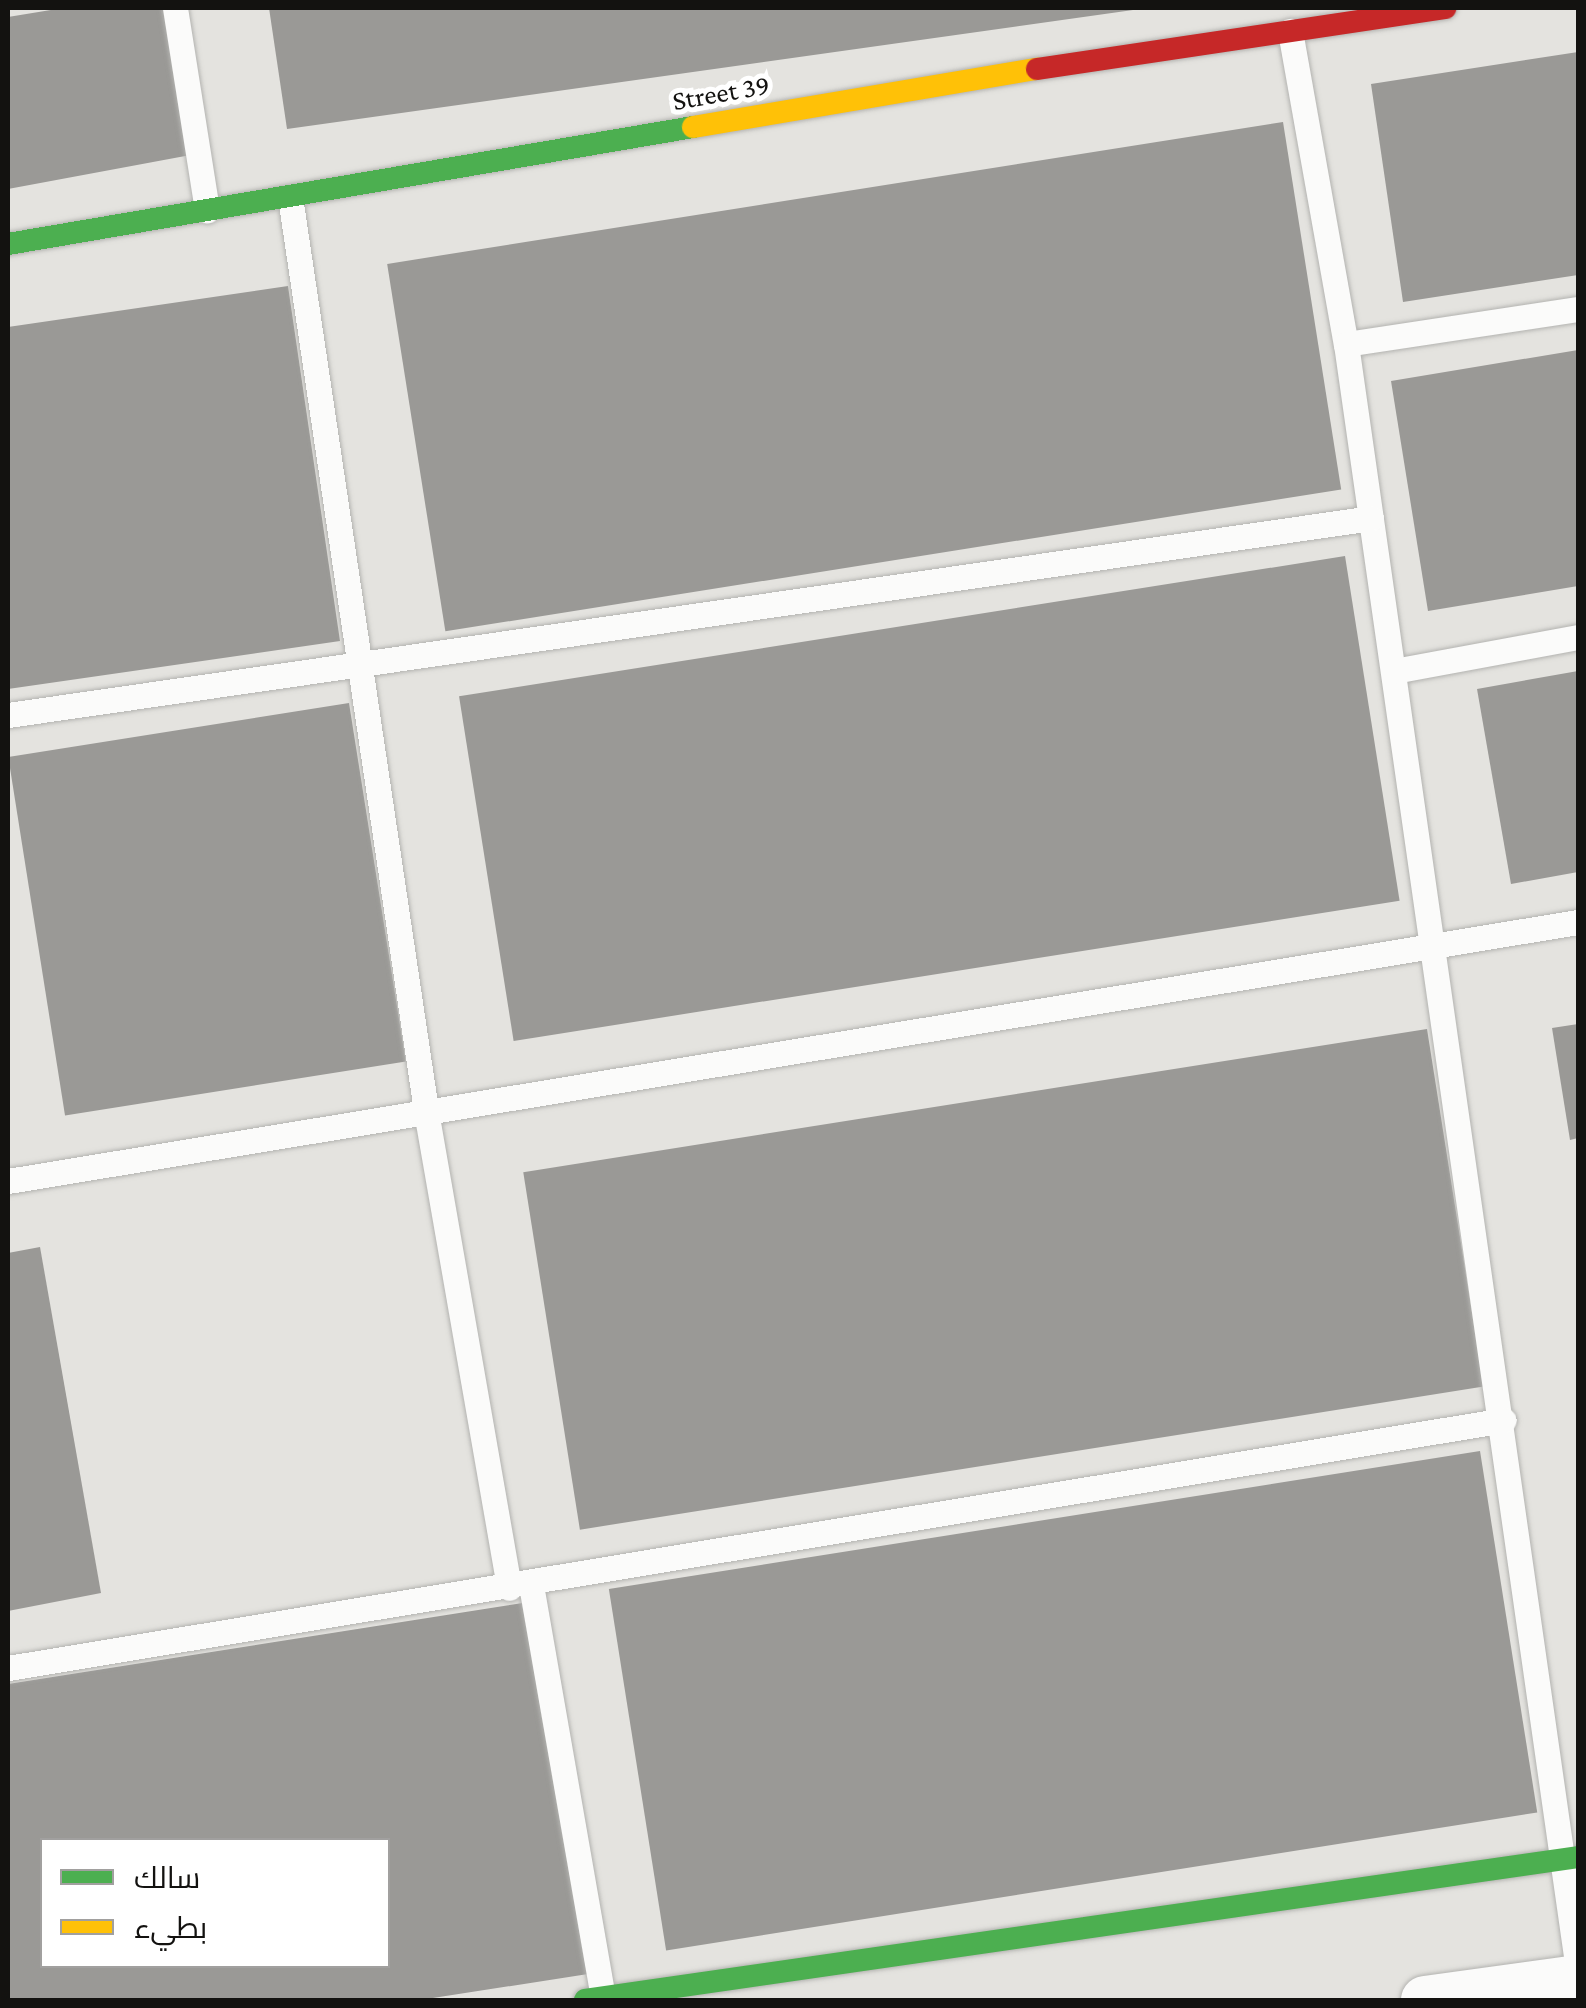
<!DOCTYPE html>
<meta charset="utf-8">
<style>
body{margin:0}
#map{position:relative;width:1586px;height:2008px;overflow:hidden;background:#e4e3df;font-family:"Crimson Pro",Cairo,serif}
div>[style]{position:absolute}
.building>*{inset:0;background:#9a9996;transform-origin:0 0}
.roads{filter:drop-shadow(0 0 2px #b3b3b0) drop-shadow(0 0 2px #b3b3b0)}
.lane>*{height:25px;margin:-12.5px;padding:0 12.5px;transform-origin:12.5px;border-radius:12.5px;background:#fbfbfa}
.street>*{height:48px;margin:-24px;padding:0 24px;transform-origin:24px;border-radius:24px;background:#fbfbfa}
.fast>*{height:22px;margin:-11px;padding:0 11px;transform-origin:11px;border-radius:11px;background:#4caf50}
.slow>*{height:22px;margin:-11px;padding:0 11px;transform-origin:11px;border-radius:11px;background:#ffc107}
.jam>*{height:22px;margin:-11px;padding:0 11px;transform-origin:11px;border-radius:11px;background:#c62828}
span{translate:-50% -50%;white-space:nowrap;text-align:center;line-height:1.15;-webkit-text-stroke:10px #fff;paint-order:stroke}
.street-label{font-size:28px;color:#131210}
.frame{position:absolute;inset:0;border:10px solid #131210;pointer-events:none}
.legend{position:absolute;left:40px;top:1838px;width:350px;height:130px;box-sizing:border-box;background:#fff;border:2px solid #a1a09f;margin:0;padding:12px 18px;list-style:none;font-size:30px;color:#131210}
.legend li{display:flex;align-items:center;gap:20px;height:50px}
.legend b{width:50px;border:2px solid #a1a09f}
</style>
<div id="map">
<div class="building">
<i style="clip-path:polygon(174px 8px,196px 154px,8px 189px,8px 17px,63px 8px)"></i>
<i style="clip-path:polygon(269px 8px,1133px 8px,1133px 10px,287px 129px)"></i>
<i style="clip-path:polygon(1578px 52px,1578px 275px,1403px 302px,1371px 84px)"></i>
<i style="left:1283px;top:122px;width:372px;height:907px;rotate:81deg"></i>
<i style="clip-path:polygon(288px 286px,340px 641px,8px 689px,8px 327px)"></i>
<i style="clip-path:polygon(1578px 350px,1578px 586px,1428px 611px,1391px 381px)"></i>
<i style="left:1345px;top:556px;width:349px;height:897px;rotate:81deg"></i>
<i style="clip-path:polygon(1578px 671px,1578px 872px,1511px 884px,1477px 689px)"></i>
<i style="left:349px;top:703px;width:363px;height:345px;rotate:81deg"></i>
<i style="clip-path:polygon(1578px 1024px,1578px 1138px,1570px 1140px,1552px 1028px)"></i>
<i style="left:1427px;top:1029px;width:362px;height:915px;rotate:81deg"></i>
<i style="clip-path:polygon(40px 1247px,101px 1593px,8px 1611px,8px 1253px)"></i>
<i style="left:1480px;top:1451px;width:366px;height:882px;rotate:81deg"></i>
<i style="clip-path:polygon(evenodd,529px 1602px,588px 1974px,420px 2000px,8px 2000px,8px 1684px,529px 1602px,42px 1840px,388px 1840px,388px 1966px,42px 1966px,42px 1840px)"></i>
</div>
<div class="roads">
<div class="lane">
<i style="left:175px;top:8px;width:205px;rotate:81deg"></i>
<i style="left:1290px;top:31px;width:318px;rotate:79.9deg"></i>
<i style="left:1346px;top:344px;width:1643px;rotate:81.88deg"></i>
<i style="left:290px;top:197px;width:930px;rotate:81.53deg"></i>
<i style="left:427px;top:1117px;width:478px;rotate:80.1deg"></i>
<i style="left:1346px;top:344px;width:235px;rotate:-8.6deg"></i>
<i style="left:1394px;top:671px;width:187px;rotate:-10.5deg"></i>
<i style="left:8px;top:715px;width:1377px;rotate:-8.22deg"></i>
<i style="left:8px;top:1181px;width:1591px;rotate:-9.37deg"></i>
<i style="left:531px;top:1585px;width:419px;rotate:80.1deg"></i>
<i style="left:8px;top:1668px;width:1516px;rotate:-9.41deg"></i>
</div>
<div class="street">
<i style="left:1425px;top:2000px;width:154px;rotate:-7.8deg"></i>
</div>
<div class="fast">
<i style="left:8px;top:244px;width:695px;rotate:-9.69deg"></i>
<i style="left:585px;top:2000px;width:1003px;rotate:-8.19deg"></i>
</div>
<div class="slow">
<i style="left:693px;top:127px;width:349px;rotate:-9.6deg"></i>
</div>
<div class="jam">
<i style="left:1037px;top:69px;width:413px;rotate:-8.5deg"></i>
</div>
</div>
<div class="street-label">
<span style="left:721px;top:93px;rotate:-10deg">Street 39</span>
</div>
<div class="frame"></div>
<ul class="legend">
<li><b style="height:12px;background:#4caf50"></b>سالك</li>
<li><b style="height:12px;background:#ffc107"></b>بطيء</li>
</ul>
</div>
